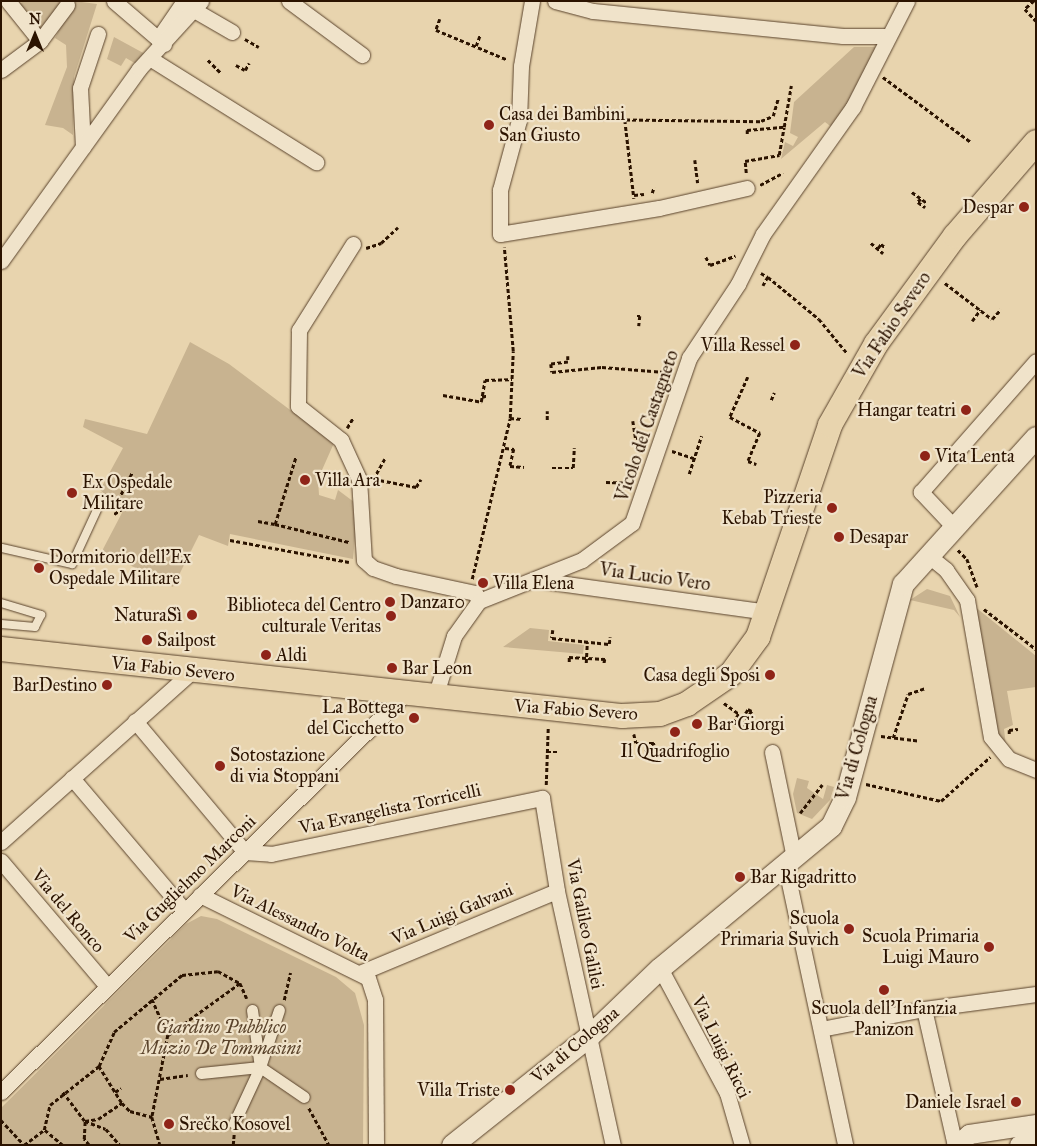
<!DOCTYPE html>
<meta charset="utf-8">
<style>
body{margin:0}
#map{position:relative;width:1037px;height:1146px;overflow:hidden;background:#e8d4ae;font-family:"IM FELL Great Primer",serif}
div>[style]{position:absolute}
.green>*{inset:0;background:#c8b390}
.path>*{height:2.5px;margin-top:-1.25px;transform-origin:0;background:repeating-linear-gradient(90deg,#2b1300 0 4px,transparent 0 6.5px)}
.roads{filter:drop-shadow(0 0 1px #5a432c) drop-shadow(0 0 1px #5a432c)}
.service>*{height:8px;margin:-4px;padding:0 4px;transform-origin:4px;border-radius:4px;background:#f0e3ca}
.pedestrian>*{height:11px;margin:-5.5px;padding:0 5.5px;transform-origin:5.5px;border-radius:5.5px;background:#f0e3ca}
.minor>*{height:15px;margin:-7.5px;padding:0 7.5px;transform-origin:7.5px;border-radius:7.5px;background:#f0e3ca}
.tertiary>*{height:19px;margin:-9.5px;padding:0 9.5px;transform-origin:9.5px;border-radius:9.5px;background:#f0e3ca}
.secondary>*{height:21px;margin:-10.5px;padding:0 10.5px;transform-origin:10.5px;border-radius:10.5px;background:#f0e3ca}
.primary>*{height:24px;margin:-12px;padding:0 12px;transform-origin:12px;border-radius:12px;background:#e8d4ae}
.dots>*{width:14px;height:14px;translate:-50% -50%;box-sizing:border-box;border:2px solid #f0e3ca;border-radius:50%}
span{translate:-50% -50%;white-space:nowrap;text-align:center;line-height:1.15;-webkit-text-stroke:4.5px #f0e3ca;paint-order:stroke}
.poi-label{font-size:18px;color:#2b1300}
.left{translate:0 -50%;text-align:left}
.right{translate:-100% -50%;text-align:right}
.street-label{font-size:18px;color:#2b1300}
.park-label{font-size:18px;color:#5a432b;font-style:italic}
.frame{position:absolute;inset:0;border:2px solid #2b1300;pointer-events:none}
.north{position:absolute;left:10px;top:10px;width:50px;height:50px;-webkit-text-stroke:4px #f0e3ca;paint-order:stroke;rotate:0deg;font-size:14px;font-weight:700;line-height:20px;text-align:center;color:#2b1300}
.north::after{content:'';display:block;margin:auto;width:18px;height:22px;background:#2b1300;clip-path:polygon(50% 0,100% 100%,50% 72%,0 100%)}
</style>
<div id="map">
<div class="green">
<i style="clip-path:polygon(25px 1px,62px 1px,40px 34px,16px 5px)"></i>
<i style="clip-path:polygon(74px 1px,97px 4px,74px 77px,73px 135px,63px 128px,45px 125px,67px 67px,66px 45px,55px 38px)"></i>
<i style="clip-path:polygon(114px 37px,147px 55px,138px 65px,126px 58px,121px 66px,107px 59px)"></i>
<i style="clip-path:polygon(854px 47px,876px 47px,834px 129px,825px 122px,781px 159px,785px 142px,793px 146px,798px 137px,790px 133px,794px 102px)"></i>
<i style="clip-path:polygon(190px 342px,229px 364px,334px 443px,318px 479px,319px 495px,335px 500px,338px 490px,358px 505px,353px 559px,230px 534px,228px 546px,199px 535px,173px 587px,102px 551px,124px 509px,100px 490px,123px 448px,83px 427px,85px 419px,147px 434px)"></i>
<i style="clip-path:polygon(927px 589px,950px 596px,960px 617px,954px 610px,910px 600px)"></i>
<i style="clip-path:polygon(974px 606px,1036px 656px,1036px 687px,1007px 691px,1013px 725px,1004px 729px,1006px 746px,995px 733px)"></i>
<i style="clip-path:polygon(530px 628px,549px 630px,548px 641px,584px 645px,583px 654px,503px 647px)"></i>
<i style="clip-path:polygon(797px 778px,809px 781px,807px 788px,823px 799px,827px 785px,834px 787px,830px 800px,812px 819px,797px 813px,793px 794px)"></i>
<i style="clip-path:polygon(201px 916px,217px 919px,336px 977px,355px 993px,364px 1025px,363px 1145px,1px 1145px,1px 1108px,186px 924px)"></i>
</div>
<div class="path">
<i style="left:1034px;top:1px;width:12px;rotate:138deg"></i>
<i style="left:1025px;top:9px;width:16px;rotate:47deg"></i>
<i style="left:440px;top:19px;width:12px;rotate:110deg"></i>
<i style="left:436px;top:30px;width:76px;rotate:22.5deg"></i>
<i style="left:245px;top:39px;width:16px;rotate:30deg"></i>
<i style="left:476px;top:46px;width:12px;rotate:-70deg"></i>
<i style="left:208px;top:60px;width:18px;rotate:45deg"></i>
<i style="left:236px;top:65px;width:10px;rotate:29deg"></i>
<i style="left:245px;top:70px;width:8px;rotate:-60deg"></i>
<i style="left:883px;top:77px;width:109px;rotate:36.5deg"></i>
<i style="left:596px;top:106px;width:13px;rotate:90deg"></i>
<i style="left:587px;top:119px;width:174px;rotate:0.7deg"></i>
<i style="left:761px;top:121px;width:13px;rotate:-23deg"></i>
<i style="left:773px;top:116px;width:18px;rotate:-74deg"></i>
<i style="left:625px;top:120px;width:79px;rotate:83.4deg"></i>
<i style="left:747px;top:134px;width:4px;rotate:-90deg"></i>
<i style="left:747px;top:130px;width:37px;rotate:-5deg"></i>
<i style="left:784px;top:127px;width:42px;rotate:-80.3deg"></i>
<i style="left:695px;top:160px;width:23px;rotate:83deg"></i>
<i style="left:746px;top:173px;width:12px;rotate:-95deg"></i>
<i style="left:745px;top:161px;width:35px;rotate:-10deg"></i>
<i style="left:779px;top:155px;width:28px;rotate:-80deg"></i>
<i style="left:760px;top:185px;width:26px;rotate:-28deg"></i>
<i style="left:912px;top:192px;width:19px;rotate:36deg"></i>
<i style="left:652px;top:193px;width:6px;rotate:-72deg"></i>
<i style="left:634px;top:195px;width:10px;rotate:-6deg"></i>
<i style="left:921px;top:199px;width:4px;rotate:135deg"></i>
<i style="left:918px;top:202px;width:9px;rotate:36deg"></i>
<i style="left:871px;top:243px;width:16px;rotate:40deg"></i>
<i style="left:366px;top:248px;width:16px;rotate:-18deg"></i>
<i style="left:381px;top:243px;width:23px;rotate:-43deg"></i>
<i style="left:878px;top:248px;width:5px;rotate:-53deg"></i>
<i style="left:881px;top:244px;width:6px;rotate:39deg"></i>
<i style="left:706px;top:257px;width:9px;rotate:63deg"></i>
<i style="left:710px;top:265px;width:27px;rotate:-20deg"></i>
<i style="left:761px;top:273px;width:8px;rotate:30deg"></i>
<i style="left:768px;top:277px;width:10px;rotate:119deg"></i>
<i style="left:768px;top:277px;width:66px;rotate:39.5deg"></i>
<i style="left:819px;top:319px;width:45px;rotate:50.4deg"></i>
<i style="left:945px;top:283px;width:59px;rotate:37.5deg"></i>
<i style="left:992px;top:319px;width:13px;rotate:-48deg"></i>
<i style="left:637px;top:316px;width:3px"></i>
<i style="left:640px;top:316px;width:10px;rotate:96deg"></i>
<i style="left:972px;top:321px;width:14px;rotate:-54deg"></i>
<i style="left:568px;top:356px;width:6px;rotate:90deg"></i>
<i style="left:568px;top:362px;width:17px;rotate:173deg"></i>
<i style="left:551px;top:364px;width:8px;rotate:83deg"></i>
<i style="left:552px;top:372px;width:50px;rotate:-5.7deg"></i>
<i style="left:602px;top:367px;width:63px;rotate:4.5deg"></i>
<i style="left:665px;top:372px;width:7px;rotate:-74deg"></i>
<i style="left:748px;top:377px;width:44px;rotate:114.2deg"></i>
<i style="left:730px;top:417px;width:34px;rotate:28deg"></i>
<i style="left:760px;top:433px;width:30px;rotate:113deg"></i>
<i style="left:748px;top:461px;width:9px;rotate:21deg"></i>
<i style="left:443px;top:395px;width:39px;rotate:10deg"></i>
<i style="left:481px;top:402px;width:22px;rotate:-80deg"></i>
<i style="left:485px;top:380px;width:27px;rotate:-2deg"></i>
<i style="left:482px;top:397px;width:6px;rotate:-18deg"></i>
<i style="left:771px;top:400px;width:8px;rotate:-67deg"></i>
<i style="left:510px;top:418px;width:12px;rotate:5deg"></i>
<i style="left:547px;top:420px;width:9px;rotate:-90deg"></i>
<i style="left:633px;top:421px;width:18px;rotate:81deg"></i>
<i style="left:636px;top:439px;width:9px"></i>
<i style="left:347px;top:428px;width:12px;rotate:-59deg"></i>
<i style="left:505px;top:448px;width:9px;rotate:6deg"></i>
<i style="left:514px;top:449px;width:17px;rotate:103deg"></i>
<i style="left:510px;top:466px;width:14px;rotate:4deg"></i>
<i style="left:672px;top:451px;width:23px;rotate:18deg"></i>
<i style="left:385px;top:459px;width:23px;rotate:119deg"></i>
<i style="left:374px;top:479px;width:43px;rotate:10.8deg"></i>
<i style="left:416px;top:487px;width:9px;rotate:-58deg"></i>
<i style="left:552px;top:468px;width:21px"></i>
<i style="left:573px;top:468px;width:20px;rotate:-87deg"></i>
<i style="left:689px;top:474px;width:40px;rotate:-72deg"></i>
<i style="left:606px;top:482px;width:24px;rotate:2deg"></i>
<i style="left:114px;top:514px;width:9px;rotate:-32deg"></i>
<i style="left:122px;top:509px;width:8px;rotate:-157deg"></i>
<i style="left:115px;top:506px;width:37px;rotate:-63deg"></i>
<i style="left:258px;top:521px;width:17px;rotate:10deg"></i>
<i style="left:275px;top:524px;width:71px;rotate:-72.8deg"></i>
<i style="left:275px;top:524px;width:76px;rotate:13.7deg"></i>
<i style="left:230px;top:540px;width:121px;rotate:10.5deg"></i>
<i style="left:958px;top:550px;width:13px;rotate:45deg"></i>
<i style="left:967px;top:559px;width:30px;rotate:70deg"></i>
<i style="left:472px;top:579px;width:165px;rotate:-76.7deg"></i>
<i style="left:510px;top:418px;width:67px;rotate:-87.4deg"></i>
<i style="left:513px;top:351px;width:104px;rotate:-94.9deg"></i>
<i style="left:984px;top:609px;width:66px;rotate:37.6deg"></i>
<i style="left:553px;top:630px;width:8px;rotate:97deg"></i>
<i style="left:552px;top:638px;width:57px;rotate:6deg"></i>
<i style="left:609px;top:644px;width:7px;rotate:-82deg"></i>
<i style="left:569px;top:662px;width:5px;rotate:-90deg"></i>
<i style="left:569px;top:657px;width:36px;rotate:3deg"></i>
<i style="left:605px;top:659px;width:5px;rotate:101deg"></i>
<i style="left:586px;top:663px;width:21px;rotate:-87deg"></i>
<i style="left:724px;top:703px;width:19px;rotate:36deg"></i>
<i style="left:739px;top:714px;width:9px;rotate:122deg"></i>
<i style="left:734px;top:722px;width:4px;rotate:27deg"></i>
<i style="left:738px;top:724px;width:18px;rotate:-56deg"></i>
<i style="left:748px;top:709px;width:4px;rotate:27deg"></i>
<i style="left:752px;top:711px;width:19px;rotate:122deg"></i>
<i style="left:742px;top:727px;width:5px;rotate:37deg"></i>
<i style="left:746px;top:730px;width:9px;rotate:-63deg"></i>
<i style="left:750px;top:722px;width:14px;rotate:30deg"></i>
<i style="left:634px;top:734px;width:9px;rotate:77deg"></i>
<i style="left:636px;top:743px;width:19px"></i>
<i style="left:655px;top:743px;width:11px;rotate:146deg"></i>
<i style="left:646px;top:749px;width:10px;rotate:66deg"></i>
<i style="left:1009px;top:734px;width:4px;rotate:-90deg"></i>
<i style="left:1009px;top:730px;width:9px;rotate:-6deg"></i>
<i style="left:881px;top:736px;width:39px;rotate:7deg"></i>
<i style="left:893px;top:738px;width:46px;rotate:-71.2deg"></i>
<i style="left:908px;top:694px;width:18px;rotate:-19deg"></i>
<i style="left:547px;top:752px;width:12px"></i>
<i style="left:866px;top:784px;width:77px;rotate:12.8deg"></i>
<i style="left:941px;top:801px;width:66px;rotate:-41.9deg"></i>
<i style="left:546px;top:785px;width:57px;rotate:-88deg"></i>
<i style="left:800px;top:813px;width:36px;rotate:-52deg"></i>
<i style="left:152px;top:999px;width:39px;rotate:66deg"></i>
<i style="left:168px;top:1035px;width:84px;rotate:101deg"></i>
<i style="left:152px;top:1117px;width:29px;rotate:74deg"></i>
<i style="left:284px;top:1000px;width:28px;rotate:-77deg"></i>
<i style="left:168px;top:1035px;width:89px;rotate:-35.8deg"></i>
<i style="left:99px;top:1066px;width:44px;rotate:58.1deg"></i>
<i style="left:122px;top:1103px;width:11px;rotate:45deg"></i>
<i style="left:130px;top:1111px;width:23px;rotate:15deg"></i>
<i style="left:160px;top:1079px;width:28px;rotate:-8deg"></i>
<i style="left:63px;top:1092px;width:36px;rotate:53deg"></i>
<i style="left:85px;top:1121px;width:22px;rotate:21deg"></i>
<i style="left:106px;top:1129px;width:21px;rotate:49deg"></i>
<i style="left:115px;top:1092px;width:7px;rotate:-34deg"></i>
<i style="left:309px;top:1108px;width:42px;rotate:61.6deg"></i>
<i style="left:1px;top:1120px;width:34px;rotate:47deg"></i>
<i style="left:24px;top:1145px;width:25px;rotate:-37deg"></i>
<i style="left:44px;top:1130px;width:26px;rotate:-77deg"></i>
<i style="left:50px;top:1105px;width:63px;rotate:-38.5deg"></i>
<i style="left:99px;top:1066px;width:37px;rotate:-66deg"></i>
<i style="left:114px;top:1032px;width:89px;rotate:-40deg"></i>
<i style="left:182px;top:975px;width:36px;rotate:-6deg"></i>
<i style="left:218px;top:971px;width:25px;rotate:29deg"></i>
<i style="left:240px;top:983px;width:17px;rotate:66deg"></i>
<i style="left:45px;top:1130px;width:23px;rotate:40deg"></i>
<i style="left:89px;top:1145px;width:8px;rotate:-130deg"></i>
<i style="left:84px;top:1139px;width:18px;rotate:-87deg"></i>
<i style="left:85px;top:1121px;width:13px;rotate:-9deg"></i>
<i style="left:98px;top:1119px;width:29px;rotate:-34deg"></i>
<i style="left:233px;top:1145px;width:11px;rotate:-85deg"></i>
</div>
<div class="roads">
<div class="service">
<i style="left:2px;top:548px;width:72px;rotate:12.9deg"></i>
<i style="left:72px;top:564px;width:72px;rotate:-65.2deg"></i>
<i style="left:1px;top:603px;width:42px;rotate:16.7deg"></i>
<i style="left:41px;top:615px;width:13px;rotate:117deg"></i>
<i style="left:35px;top:627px;width:34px;rotate:-175deg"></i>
</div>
<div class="pedestrian">
<i style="left:252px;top:1010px;width:58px;rotate:82deg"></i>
<i style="left:260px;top:1067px;width:53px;rotate:34.3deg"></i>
<i style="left:201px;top:1073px;width:59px;rotate:-5.8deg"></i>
<i style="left:234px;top:1123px;width:62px;rotate:-65.1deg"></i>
<i style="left:260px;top:1067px;width:60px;rotate:-71.6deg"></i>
</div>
<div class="minor">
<i style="left:114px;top:1px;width:66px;rotate:40.7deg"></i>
<i style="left:289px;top:1px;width:91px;rotate:36.5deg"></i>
<i style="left:532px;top:1px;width:66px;rotate:99.6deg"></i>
<i style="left:521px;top:66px;width:54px;rotate:92.1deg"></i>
<i style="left:519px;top:120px;width:73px;rotate:105.2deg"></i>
<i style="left:500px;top:190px;width:44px;rotate:90deg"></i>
<i style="left:500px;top:234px;width:161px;rotate:-9.3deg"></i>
<i style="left:659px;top:208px;width:90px;rotate:-12.8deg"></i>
<i style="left:555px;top:1px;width:39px;rotate:15deg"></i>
<i style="left:593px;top:11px;width:251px;rotate:5.7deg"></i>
<i style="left:843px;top:36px;width:44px"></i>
<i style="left:194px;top:10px;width:44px;rotate:30.1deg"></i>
<i style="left:158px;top:39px;width:46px;rotate:-55.6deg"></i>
<i style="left:40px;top:41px;width:45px;rotate:-53.1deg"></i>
<i style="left:151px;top:59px;width:195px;rotate:32deg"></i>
<i style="left:1px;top:70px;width:49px;rotate:-36.6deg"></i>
<i style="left:40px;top:41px;width:51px;rotate:-128.7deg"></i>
<i style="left:83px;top:147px;width:59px;rotate:-92.9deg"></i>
<i style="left:80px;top:88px;width:57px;rotate:-71.6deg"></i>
<i style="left:353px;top:244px;width:102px;rotate:122.1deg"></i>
<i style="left:299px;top:330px;width:76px;rotate:90.8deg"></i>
<i style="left:298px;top:406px;width:55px;rotate:38.3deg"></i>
<i style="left:341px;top:440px;width:43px;rotate:65.2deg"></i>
<i style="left:359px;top:479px;width:81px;rotate:86.5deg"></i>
<i style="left:364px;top:560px;width:12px;rotate:42deg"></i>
<i style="left:373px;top:568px;width:24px;rotate:19deg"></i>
<i style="left:396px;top:576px;width:81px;rotate:12.1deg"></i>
<i style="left:475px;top:593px;width:9px;rotate:63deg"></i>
<i style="left:1px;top:261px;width:236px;rotate:-54.3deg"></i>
<i style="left:139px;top:69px;width:92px;rotate:-47.6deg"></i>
<i style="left:955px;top:528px;width:50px;rotate:-133.4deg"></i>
<i style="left:921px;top:492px;width:174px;rotate:-48.7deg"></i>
<i style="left:929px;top:556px;width:22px;rotate:39deg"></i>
<i style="left:946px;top:570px;width:37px;rotate:55deg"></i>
<i style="left:967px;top:600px;width:139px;rotate:80.1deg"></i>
<i style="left:991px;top:737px;width:28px;rotate:51deg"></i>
<i style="left:1009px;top:759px;width:29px;rotate:22deg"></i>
<i style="left:537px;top:580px;width:233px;rotate:7.9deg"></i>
<i style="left:435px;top:697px;width:64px;rotate:-72.7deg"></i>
<i style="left:454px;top:636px;width:43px;rotate:-54.5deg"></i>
<i style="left:479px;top:601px;width:111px;rotate:-21.7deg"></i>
<i style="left:582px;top:560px;width:62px;rotate:-36.5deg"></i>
<i style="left:632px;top:523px;width:175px;rotate:-70.9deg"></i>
<i style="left:689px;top:358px;width:89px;rotate:-56.5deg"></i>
<i style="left:738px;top:284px;width:56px;rotate:-63.4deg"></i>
<i style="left:763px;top:234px;width:156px;rotate:-54.7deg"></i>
<i style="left:853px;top:107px;width:119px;rotate:-63deg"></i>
<i style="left:135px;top:721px;width:171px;rotate:50deg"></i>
<i style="left:245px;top:852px;width:26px;rotate:4deg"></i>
<i style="left:271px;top:854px;width:277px;rotate:-11.7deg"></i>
<i style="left:542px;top:798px;width:94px;rotate:80.8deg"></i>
<i style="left:557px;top:891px;width:260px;rotate:77.6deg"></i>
<i style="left:772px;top:752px;width:107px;rotate:78.2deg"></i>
<i style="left:72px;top:778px;width:173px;rotate:49.7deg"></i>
<i style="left:1px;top:842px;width:256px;rotate:-41.8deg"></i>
<i style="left:1px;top:861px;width:164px;rotate:49.7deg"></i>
<i style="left:785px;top:864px;width:287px;rotate:77.9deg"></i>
<i style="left:200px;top:895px;width:187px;rotate:26.3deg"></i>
<i style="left:368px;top:978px;width:23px;rotate:72deg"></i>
<i style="left:375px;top:1000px;width:145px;rotate:89.6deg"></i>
<i style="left:660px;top:968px;width:142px;rotate:61.8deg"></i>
<i style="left:727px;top:1093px;width:54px;rotate:73.9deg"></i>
<i style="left:362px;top:972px;width:211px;rotate:-22.6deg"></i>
<i style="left:924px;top:1009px;width:139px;rotate:77.2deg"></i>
<i style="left:821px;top:1029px;width:105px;rotate:-11deg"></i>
<i style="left:924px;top:1009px;width:113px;rotate:-7.6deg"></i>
<i style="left:1px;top:1092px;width:567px;rotate:-44.57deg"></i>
</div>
<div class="tertiary">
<i style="left:956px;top:1145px;width:17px;rotate:-40deg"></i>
<i style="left:969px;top:1134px;width:68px;rotate:-8.5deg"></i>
<i style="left:1019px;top:1145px;width:18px;rotate:-19deg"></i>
</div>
<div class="secondary">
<i style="left:452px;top:1145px;width:175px;rotate:-38.5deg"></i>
<i style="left:589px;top:1036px;width:98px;rotate:-43.8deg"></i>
<i style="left:660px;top:968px;width:222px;rotate:-39.7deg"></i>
<i style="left:831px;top:826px;width:32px;rotate:-64deg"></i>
<i style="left:845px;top:797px;width:221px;rotate:-74.8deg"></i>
<i style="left:903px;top:584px;width:198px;rotate:-47.9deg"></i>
</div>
<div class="primary">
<i style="left:1px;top:649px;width:625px;rotate:6.16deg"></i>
<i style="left:622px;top:716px;width:38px;rotate:-3deg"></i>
<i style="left:660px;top:714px;width:29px;rotate:-20deg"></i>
<i style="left:687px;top:704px;width:53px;rotate:-34.3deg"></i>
<i style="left:731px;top:674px;width:46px;rotate:-53.9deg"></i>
<i style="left:758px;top:637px;width:224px;rotate:-71.2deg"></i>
<i style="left:830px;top:425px;width:93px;rotate:-60.4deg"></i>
<i style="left:876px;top:344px;width:134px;rotate:-53.8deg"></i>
<i style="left:955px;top:236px;width:124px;rotate:-49.2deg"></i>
</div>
</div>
<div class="dots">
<i style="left:489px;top:125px;background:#8f2418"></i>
<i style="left:1024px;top:207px;background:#8f2418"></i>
<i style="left:795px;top:345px;background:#8f2418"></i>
<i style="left:966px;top:410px;background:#8f2418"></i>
<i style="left:925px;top:456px;background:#8f2418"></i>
<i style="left:305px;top:480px;background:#8f2418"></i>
<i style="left:72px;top:493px;background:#8f2418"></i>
<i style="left:832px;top:508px;background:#8f2418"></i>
<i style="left:839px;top:537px;background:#8f2418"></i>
<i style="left:39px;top:568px;background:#8f2418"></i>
<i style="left:483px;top:583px;background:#8f2418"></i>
<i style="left:390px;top:602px;background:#8f2418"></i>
<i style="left:192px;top:615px;background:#8f2418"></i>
<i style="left:391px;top:616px;background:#8f2418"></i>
<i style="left:147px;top:640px;background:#8f2418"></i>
<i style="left:266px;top:655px;background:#8f2418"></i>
<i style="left:392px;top:668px;background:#8f2418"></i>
<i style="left:770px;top:675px;background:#8f2418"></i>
<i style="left:107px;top:685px;background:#8f2418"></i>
<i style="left:414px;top:718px;background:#8f2418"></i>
<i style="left:697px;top:724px;background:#8f2418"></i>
<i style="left:675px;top:732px;background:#8f2418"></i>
<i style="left:220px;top:766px;background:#8f2418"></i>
<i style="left:740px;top:877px;background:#8f2418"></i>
<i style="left:849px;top:929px;background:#8f2418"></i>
<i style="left:989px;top:947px;background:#8f2418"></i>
<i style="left:884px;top:990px;background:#8f2418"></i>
<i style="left:510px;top:1090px;background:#8f2418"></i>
<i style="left:1016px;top:1102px;background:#8f2418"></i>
<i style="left:169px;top:1124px;background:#8f2418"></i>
</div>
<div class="poi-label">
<span class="left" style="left:499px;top:125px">Casa dei Bambini<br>San Giusto</span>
<span class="right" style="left:1014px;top:207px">Despar</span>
<span class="right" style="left:785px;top:345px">Villa Ressel</span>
<span class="right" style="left:956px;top:410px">Hangar teatri</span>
<span class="left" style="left:935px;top:456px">Vita Lenta</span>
<span class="left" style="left:315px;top:480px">Villa Ara</span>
<span class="left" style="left:82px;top:493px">Ex Ospedale<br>Militare</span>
<span class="right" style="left:822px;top:508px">Pizzeria<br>Kebab Trieste</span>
<span class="left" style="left:849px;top:537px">Desapar</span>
<span class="left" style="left:49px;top:568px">Dormitorio dell'Ex<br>Ospedale Militare</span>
<span class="left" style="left:493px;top:583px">Villa Elena</span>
<span class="left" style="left:400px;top:602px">Danza10</span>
<span class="right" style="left:381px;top:616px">Biblioteca del Centro<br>culturale Veritas</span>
<span class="right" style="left:182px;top:615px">NaturaSì</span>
<span class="left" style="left:157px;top:640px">Sailpost</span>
<span class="left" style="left:276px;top:655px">Aldi</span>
<span class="left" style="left:402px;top:668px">Bar Leon</span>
<span class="right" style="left:760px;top:675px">Casa degli Sposi</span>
<span class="right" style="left:97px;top:685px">BarDestino</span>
<span class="right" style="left:404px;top:718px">La Bottega<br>del Cicchetto</span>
<span class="left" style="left:707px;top:724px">Bar Giorgi</span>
<span style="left:675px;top:751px">Il Quadrifoglio</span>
<span class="left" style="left:230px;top:766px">Sotostazione<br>di via Stoppani</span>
<span class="left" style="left:750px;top:877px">Bar Rigadritto</span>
<span class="right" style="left:839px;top:929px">Scuola<br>Primaria Suvich</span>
<span class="right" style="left:979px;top:947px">Scuola Primaria<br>Luigi Mauro</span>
<span style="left:884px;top:1019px">Scuola dell'Infanzia<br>Panizon</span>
<span class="right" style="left:500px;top:1090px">Villa Triste</span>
<span class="right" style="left:1006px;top:1102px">Daniele Israel</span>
<span class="left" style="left:179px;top:1124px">Srečko Kosovel</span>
</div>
<div class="street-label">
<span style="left:892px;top:325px;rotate:-56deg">Via Fabio Severo</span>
<span style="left:647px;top:426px;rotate:-71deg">Vicolo del Castagneto</span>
<span style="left:655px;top:577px;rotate:8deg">Via Lucio Vero</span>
<span style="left:173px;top:669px;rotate:6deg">Via Fabio Severo</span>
<span style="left:576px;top:710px;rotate:4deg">Via Fabio Severo</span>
<span style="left:857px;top:748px;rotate:-74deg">Via di Cologna</span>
<span style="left:390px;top:809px;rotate:-12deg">Via Evangelista Torricelli</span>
<span style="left:190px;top:879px;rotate:-44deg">Via Guglielmo Marconi</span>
<span style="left:68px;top:911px;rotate:50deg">Via del Ronco</span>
<span style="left:452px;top:914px;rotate:-23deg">Via Luigi Galvani</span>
<span style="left:300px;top:923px;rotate:26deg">Via Alessandro Volta</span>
<span style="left:585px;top:924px;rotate:79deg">Via Galileo Galilei</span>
<span style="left:575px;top:1045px;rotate:-40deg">Via di Cologna</span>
<span style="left:721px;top:1047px;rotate:64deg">Via Luigi Ricci</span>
</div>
<div class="park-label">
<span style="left:221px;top:1038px">Giardino Pubblico<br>Muzio De Tommasini</span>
</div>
<div class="frame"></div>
<div class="north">N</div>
</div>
